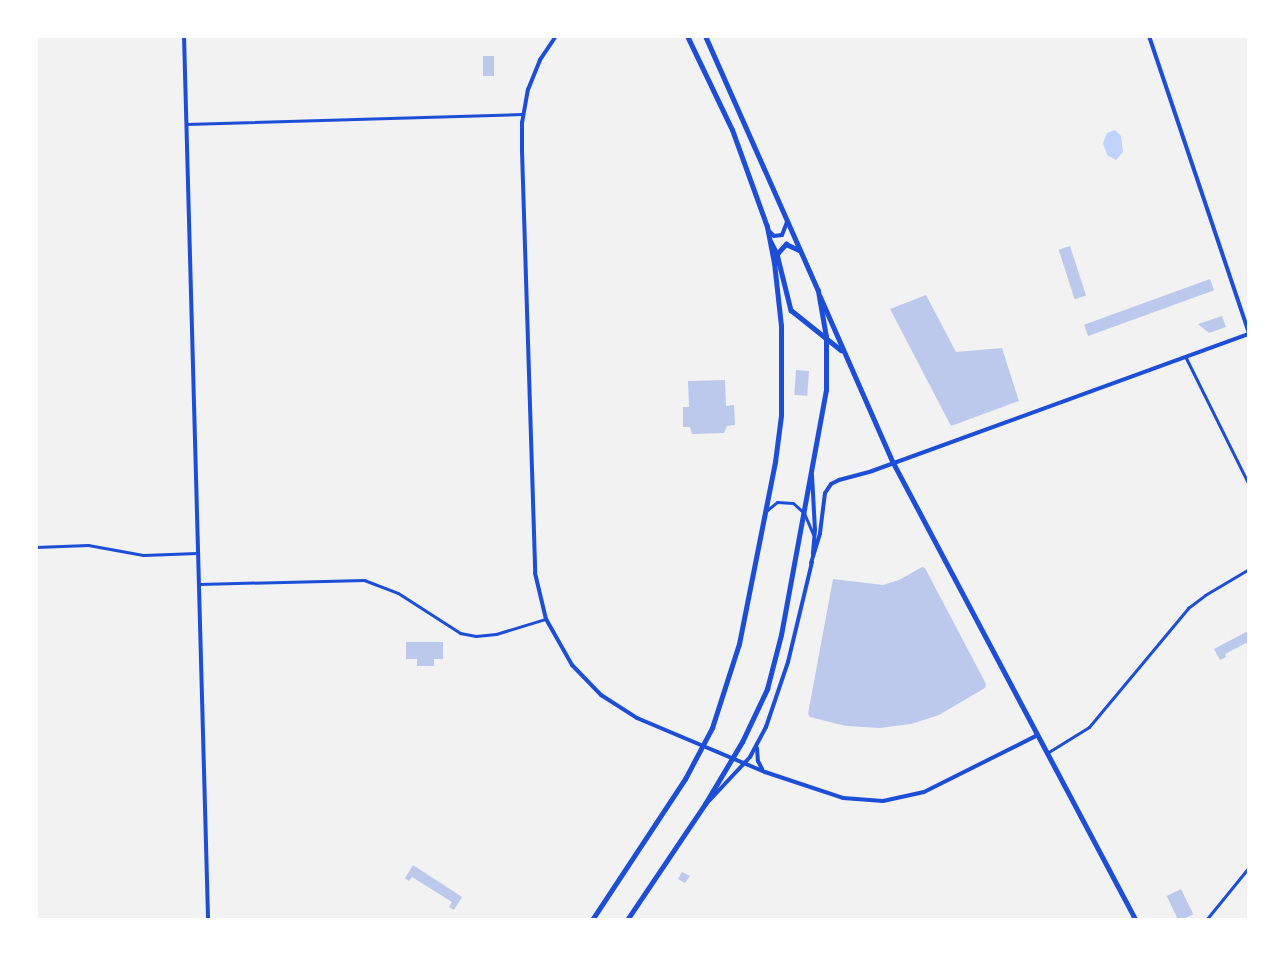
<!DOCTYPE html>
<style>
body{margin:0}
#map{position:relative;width:1285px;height:956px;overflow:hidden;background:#f2f2f2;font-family:"Work Sans",sans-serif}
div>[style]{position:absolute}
.water>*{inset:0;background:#bfd3fe}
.building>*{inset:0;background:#bdc9ec;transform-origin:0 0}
.minor>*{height:3px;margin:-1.5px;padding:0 1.5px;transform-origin:1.5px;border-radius:1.5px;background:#1d4ed8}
.tertiary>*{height:4px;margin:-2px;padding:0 2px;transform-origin:2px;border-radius:2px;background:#1d4ed8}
.secondary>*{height:4.5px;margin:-2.25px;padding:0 2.25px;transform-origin:2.25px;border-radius:2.25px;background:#1d4ed8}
.primary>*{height:4.5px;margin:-2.25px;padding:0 2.25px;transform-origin:2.25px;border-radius:2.25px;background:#1d4ed8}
span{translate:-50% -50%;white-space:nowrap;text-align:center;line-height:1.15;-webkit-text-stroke:5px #fff;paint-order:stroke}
.frame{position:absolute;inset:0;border:38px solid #fff;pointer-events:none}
</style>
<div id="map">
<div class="water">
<i style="clip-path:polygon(1115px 130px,1121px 136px,1123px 152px,1116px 160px,1107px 155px,1103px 143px,1107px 133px)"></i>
</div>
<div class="building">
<i style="left:483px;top:56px;width:11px;height:20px"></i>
<i style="left:1070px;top:246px;width:52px;height:12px;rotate:72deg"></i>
<i style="left:1210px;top:279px;width:12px;height:134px;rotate:70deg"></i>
<i style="clip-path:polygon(926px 295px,956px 352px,1002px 348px,1019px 401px,951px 426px,890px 309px)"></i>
<i style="clip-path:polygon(1222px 316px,1226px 327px,1209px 333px,1198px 324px)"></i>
<i style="left:796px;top:370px;width:13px;height:25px;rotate:4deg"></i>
<i style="clip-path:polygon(725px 380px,726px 406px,734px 405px,735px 425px,727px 426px,724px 433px,692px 434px,690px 427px,683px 427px,683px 407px,689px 407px,688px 381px)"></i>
<i style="clip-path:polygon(922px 567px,925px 568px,986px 684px,985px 688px,939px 715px,911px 724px,880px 728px,846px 726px,810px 717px,808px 714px,833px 579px,883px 585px,899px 580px)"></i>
<i style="clip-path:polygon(1248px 631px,1249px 645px,1246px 643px,1225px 654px,1226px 657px,1220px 660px,1214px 649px)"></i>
<i style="clip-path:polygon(406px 642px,443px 642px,443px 659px,434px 659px,434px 666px,417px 666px,417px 659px,406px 659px)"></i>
<i style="clip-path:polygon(413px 865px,462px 897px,454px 910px,449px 907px,452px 902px,412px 877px,409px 881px,405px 878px)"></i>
<i style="clip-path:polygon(682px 872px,690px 876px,685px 883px,678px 879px)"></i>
<i style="left:1181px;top:889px;width:28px;height:16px;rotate:64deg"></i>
</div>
<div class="minor">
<i style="left:186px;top:124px;width:336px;rotate:-1.7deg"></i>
<i style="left:1186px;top:358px;width:142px;rotate:63.6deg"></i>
<i style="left:766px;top:511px;width:14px;rotate:-39deg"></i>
<i style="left:777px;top:502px;width:16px;rotate:4deg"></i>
<i style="left:793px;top:503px;width:15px;rotate:42deg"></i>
<i style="left:804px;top:513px;width:23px;rotate:67deg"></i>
<i style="left:36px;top:547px;width:52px;rotate:-2.2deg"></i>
<i style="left:88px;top:545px;width:56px;rotate:10.3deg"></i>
<i style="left:143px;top:555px;width:54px;rotate:-2.1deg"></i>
<i style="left:199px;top:584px;width:165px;rotate:-1.4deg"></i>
<i style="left:364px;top:580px;width:36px;rotate:21deg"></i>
<i style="left:398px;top:593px;width:74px;rotate:32.8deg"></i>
<i style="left:460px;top:633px;width:16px;rotate:11deg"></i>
<i style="left:476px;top:636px;width:20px;rotate:-6deg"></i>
<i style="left:496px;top:634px;width:51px;rotate:-17deg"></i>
<i style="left:1047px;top:753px;width:49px;rotate:-31.8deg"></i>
<i style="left:1089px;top:727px;width:155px;rotate:-50.2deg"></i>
<i style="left:1188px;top:608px;width:21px;rotate:-37deg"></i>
<i style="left:1205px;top:595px;width:51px;rotate:-30.6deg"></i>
<i style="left:1206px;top:920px;width:68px;rotate:-50.9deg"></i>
</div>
<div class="tertiary">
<i style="left:184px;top:36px;width:884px;rotate:88.44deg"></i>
<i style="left:556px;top:36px;width:29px;rotate:124deg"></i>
<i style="left:540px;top:60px;width:31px;rotate:112deg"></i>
<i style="left:528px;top:89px;width:34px;rotate:100deg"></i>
<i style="left:522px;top:122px;width:29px;rotate:90deg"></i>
<i style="left:522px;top:151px;width:422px;rotate:88.2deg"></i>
<i style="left:535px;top:573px;width:47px;rotate:76.6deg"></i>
<i style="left:546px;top:619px;width:53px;rotate:60.5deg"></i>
<i style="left:572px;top:665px;width:42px;rotate:46deg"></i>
<i style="left:601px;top:695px;width:43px;rotate:32.6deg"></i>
<i style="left:637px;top:718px;width:139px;rotate:22.9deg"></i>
<i style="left:765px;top:772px;width:82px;rotate:18.4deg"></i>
<i style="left:843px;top:798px;width:40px;rotate:4.3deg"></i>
<i style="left:883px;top:801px;width:42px;rotate:-12.4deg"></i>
<i style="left:924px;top:792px;width:127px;rotate:-26.6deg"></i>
<i style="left:1149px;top:36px;width:314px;rotate:71.4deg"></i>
<i style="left:768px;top:230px;width:8px;rotate:45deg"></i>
<i style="left:774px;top:236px;width:8px;rotate:-7deg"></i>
<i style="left:782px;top:235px;width:14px;rotate:-69deg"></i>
<i style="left:812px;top:475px;width:55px;rotate:86.9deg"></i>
<i style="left:815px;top:530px;width:24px;rotate:95deg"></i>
<i style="left:811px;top:563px;width:31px;rotate:-73deg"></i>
<i style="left:820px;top:533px;width:40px;rotate:-82.9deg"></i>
<i style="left:825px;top:493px;width:11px;rotate:-56deg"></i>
<i style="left:831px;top:484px;width:9px;rotate:-27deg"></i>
<i style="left:839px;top:480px;width:34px;rotate:-15deg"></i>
<i style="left:872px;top:471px;width:401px;rotate:-20deg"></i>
<i style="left:757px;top:748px;width:13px;rotate:86deg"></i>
<i style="left:758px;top:761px;width:9px;rotate:63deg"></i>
<i style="left:707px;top:803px;width:63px;rotate:-46.9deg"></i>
<i style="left:750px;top:757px;width:34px;rotate:-62deg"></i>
<i style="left:766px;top:727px;width:69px;rotate:-71.3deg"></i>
<i style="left:788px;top:662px;width:103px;rotate:-76.5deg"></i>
</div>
<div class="secondary">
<i style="left:771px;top:242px;width:13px;rotate:63deg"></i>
<i style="left:777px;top:254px;width:58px;rotate:76deg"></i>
<i style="left:791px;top:310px;width:64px;rotate:38.7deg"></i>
<i style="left:776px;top:255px;width:15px;rotate:-48deg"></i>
<i style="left:786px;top:244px;width:14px;rotate:25deg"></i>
<i style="left:820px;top:296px;width:181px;rotate:66.3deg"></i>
<i style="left:893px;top:462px;width:518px;rotate:62.05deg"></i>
</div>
<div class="primary">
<i style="left:592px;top:920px;width:169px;rotate:-56.6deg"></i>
<i style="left:685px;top:779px;width:58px;rotate:-62.1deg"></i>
<i style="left:712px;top:728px;width:88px;rotate:-72.2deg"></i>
<i style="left:739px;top:644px;width:186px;rotate:-78.8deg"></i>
<i style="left:775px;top:462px;width:46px;rotate:-82.6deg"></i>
<i style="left:781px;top:416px;width:90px;rotate:-90deg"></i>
<i style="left:781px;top:326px;width:63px;rotate:-96.3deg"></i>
<i style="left:774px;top:263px;width:37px;rotate:-101deg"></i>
<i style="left:767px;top:227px;width:103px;rotate:-109.8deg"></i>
<i style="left:732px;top:130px;width:104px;rotate:-115.6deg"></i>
<i style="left:627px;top:920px;width:140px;rotate:-56.1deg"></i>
<i style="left:705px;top:804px;width:72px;rotate:-59.2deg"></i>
<i style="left:742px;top:742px;width:59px;rotate:-64.7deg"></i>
<i style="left:767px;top:689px;width:56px;rotate:-75.5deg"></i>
<i style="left:781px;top:635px;width:249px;rotate:-79.6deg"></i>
<i style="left:826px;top:390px;width:53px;rotate:-90deg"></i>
<i style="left:826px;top:337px;width:47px;rotate:-99.9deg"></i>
<i style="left:818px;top:291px;width:279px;rotate:-113.9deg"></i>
</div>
<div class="frame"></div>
</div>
